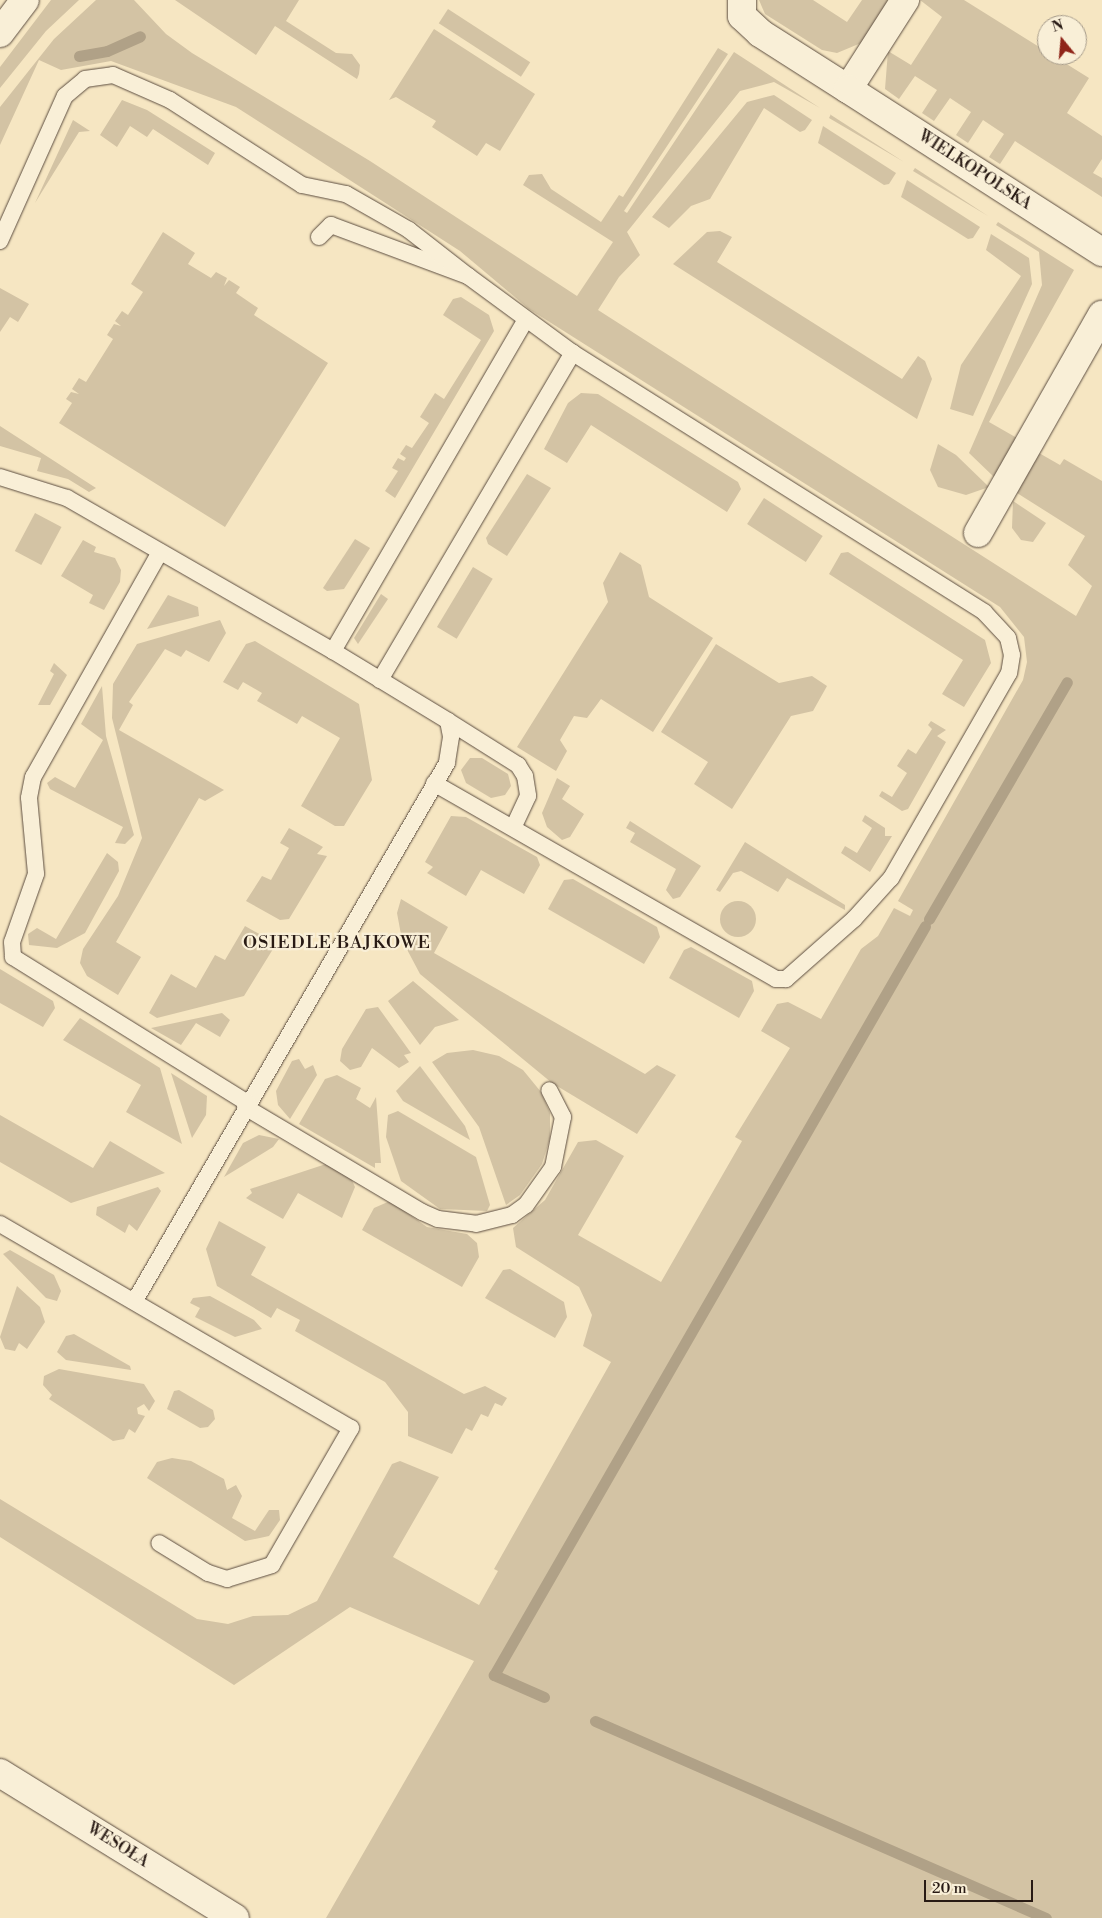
<!DOCTYPE html>
<meta charset="utf-8">
<style>
body{margin:0}
#map{position:relative;width:1102px;height:1918px;overflow:hidden;background:#f6e6c2;font-family:"Libre Bodoni",serif}
div>[style]{position:absolute}
.green>*{inset:0;background:#d3c3a4;transform-origin:0 0}
.round{border-radius:50%}
.stream>*{height:11px;margin:-5.5px;padding:0 5.5px;transform-origin:5.5px;border-radius:5.5px;background:#b0a187}
.roads{filter:drop-shadow(0 0 1px #5c4d40) drop-shadow(0 0 1px #5c4d40)}
.service>*{height:16px;margin:-8px;padding:0 8px;transform-origin:8px;border-radius:8px;background:#f9efd7}
.minor>*{height:28px;margin:-14px;padding:0 14px;transform-origin:14px;border-radius:14px;background:#f9efd7}
.tertiary>*{height:28px;margin:-14px;padding:0 14px;transform-origin:14px;border-radius:14px;background:#f9efd7}
span{translate:-50% -50%;white-space:nowrap;text-align:center;line-height:1.15;-webkit-text-stroke:4.5px #f9efd7;paint-order:stroke}
.street-label{font-size:16px;color:#281a14}
.neighbourhood-label{font-size:18px;color:#281a14;letter-spacing:1px}
.north{position:absolute;left:1037px;top:15px;width:50px;height:50px;box-sizing:border-box;background:#f9efd7;border:1px solid #a59a89;border-radius:50%;rotate:343deg;font-size:14px;font-weight:700;line-height:20px;text-align:center;color:#281a14}
.north::after{content:'';display:block;margin:auto;width:18px;height:22px;background:#8f2418;clip-path:polygon(50% 0,100% 100%,50% 72%,0 100%)}
.scale{position:absolute;left:924px;top:1880px;width:109px;height:22px;box-sizing:border-box;border:2px solid #281a14;border-top:0;padding-left:6px;font-size:15px;line-height:18px;white-space:nowrap;color:#281a14;-webkit-text-stroke:4px #f9efd7;paint-order:stroke}
</style>
<div id="map">
<div class="green">
<i style="clip-path:polygon(51px 0,79px 0,46px 31px,0 88px,0 67px)"></i>
<i style="clip-path:polygon(96px 0,134px 0,166px 34px,192px 53px,370px 161px,577px 296px,613px 242px,523px 185px,529px 175px,542px 174px,551px 189px,601px 222px,619px 195px,623px 197px,718px 48px,728px 54px,624px 211px,627px 213px,734px 52px,820px 108px,774px 82px,740px 91px,627px 232px,640px 255px,619px 277px,598px 310px,1076px 616px,1092px 586px,1068px 565px,1085px 536px,1017px 493px,1039px 453px,1060px 465px,1064px 459px,1102px 481px,1102px 1918px,326px 1918px,474px 1661px,350px 1607px,234px 1685px,0 1537px,0 1499px,197px 1619px,228px 1624px,253px 1616px,288px 1615px,317px 1601px,392px 1464px,400px 1461px,439px 1477px,393px 1557px,479px 1605px,498px 1571px,494px 1569px,611px 1362px,583px 1346px,592px 1315px,579px 1287px,516px 1247px,513px 1228px,545px 1200px,578px 1142px,596px 1140px,624px 1156px,578px 1235px,661px 1282px,742px 1141px,735px 1137px,790px 1048px,761px 1031px,777px 1004px,788px 1002px,821px 1019px,861px 949px,878px 936px,894px 908px,910px 916px,913px 910px,898px 901px,1023px 680px,1027px 662px,1024px 637px,1000px 607px,529px 309px,460px 251px,236px 107px,111px 61px,61px 70px,39px 60px,0 145px,0 107px,54px 39px)"></i>
<i style="clip-path:polygon(175px 0,299px 0,286px 21px,336px 53px,352px 54px,360px 65px,359px 74px,357px 79px,275px 26px,256px 55px)"></i>
<i style="clip-path:polygon(759px 0,813px 0,847px 22px,862px 0,888px 0,861px 43px,837px 53px,822px 50px,765px 14px)"></i>
<i style="clip-path:polygon(920px 0,964px 0,1089px 78px,1067px 113px,1102px 136px,1102px 159px,1093px 173px,1102px 178px,1102px 197px,1015px 141px,1000px 164px,989px 157px,1004px 134px,983px 120px,968px 143px,956px 135px,971px 112px,950px 98px,934px 121px,922px 113px,937px 90px,915px 76px,899px 99px,885px 89px,888px 51px,911px 65px,942px 17px)"></i>
<i style="left:448px;top:9px;width:98px;height:17px;rotate:33deg"></i>
<i style="clip-path:polygon(434px 29px,535px 94px,500px 151px,486px 143px,477px 156px,432px 127px,436px 121px,396px 97px,389px 100px)"></i>
<i style="clip-path:polygon(774px 95px,812px 120px,805px 130px,800px 132px,764px 108px,710px 199px,691px 206px,669px 228px,652px 217px,747px 102px)"></i>
<i style="clip-path:polygon(122px 100px,147px 110px,215px 153px,208px 165px,153px 129px,147px 137px,130px 126px,117px 147px,100px 135px)"></i>
<i style="clip-path:polygon(831px 114px,831px 115px,904px 162px,829px 118px)"></i>
<i style="clip-path:polygon(73px 120px,90px 131px,79px 132px,35px 203px)"></i>
<i style="clip-path:polygon(823px 126px,896px 173px,889px 184px,884px 185px,818px 143px)"></i>
<i style="clip-path:polygon(915px 168px,988px 216px,913px 171px)"></i>
<i style="clip-path:polygon(907px 180px,980px 227px,973px 238px,968px 239px,901px 197px)"></i>
<i style="clip-path:polygon(998px 222px,1074px 270px,989px 422px,1017px 438px,994px 477px,969px 453px,1042px 285px,1039px 252px,996px 225px)"></i>
<i style="clip-path:polygon(163px 232px,195px 253px,188px 264px,211px 278px,216px 272px,227px 278px,224px 286px,229px 280px,240px 287px,236px 293px,258px 308px,254px 315px,328px 363px,225px 527px,59px 423px,72px 403px,66px 399px,71px 392px,79px 394px,72px 389px,79px 378px,86px 382px,113px 339px,107px 335px,114px 324px,121px 326px,115px 321px,122px 311px,128px 315px,143px 292px,131px 284px)"></i>
<i style="clip-path:polygon(707px 232px,720px 231px,732px 237px,717px 262px,902px 379px,918px 356px,925px 361px,932px 379px,917px 419px,673px 264px)"></i>
<i style="clip-path:polygon(991px 234px,1029px 258px,1032px 284px,973px 416px,950px 409px,961px 365px,1021px 276px,986px 250px)"></i>
<i style="clip-path:polygon(0 288px,29px 304px,18px 322px,10px 317px,0 332px)"></i>
<i style="clip-path:polygon(461px 297px,489px 315px,494px 331px,395px 498px,385px 491px,398px 471px,392px 468px,398px 458px,404px 461px,406px 458px,400px 454px,406px 445px,412px 448px,429px 423px,420px 417px,435px 393px,444px 399px,481px 340px,443px 315px,453px 299px)"></i>
<i style="clip-path:polygon(581px 393px,598px 394px,738px 482px,741px 489px,727px 512px,591px 425px,567px 463px,544px 449px,568px 403px)"></i>
<i style="clip-path:polygon(0 426px,96px 488px,89px 492px,68px 479px,37px 471px,41px 458px,0 446px)"></i>
<i style="clip-path:polygon(938px 444px,956px 455px,989px 487px,966px 495px,938px 487px,930px 470px)"></i>
<i style="clip-path:polygon(527px 474px,551px 488px,507px 556px,488px 544px,486px 538px)"></i>
<i style="left:764px;top:498px;width:70px;height:31px;rotate:33deg"></i>
<i style="clip-path:polygon(1013px 501px,1046px 523px,1033px 542px,1021px 540px,1012px 528px)"></i>
<i style="left:35px;top:513px;width:30px;height:43px;rotate:28deg"></i>
<i style="clip-path:polygon(355px 539px,370px 548px,344px 589px,327px 591px,323px 588px)"></i>
<i style="clip-path:polygon(83px 540px,96px 547px,94px 552px,115px 558px,121px 570px,120px 582px,104px 610px,89px 603px,93px 595px,61px 576px)"></i>
<i style="clip-path:polygon(620px 552px,641px 565px,649px 597px,713px 638px,653px 732px,601px 699px,587px 718px,574px 716px,560px 740px,567px 751px,556px 771px,517px 747px,608px 602px,603px 583px)"></i>
<i style="clip-path:polygon(848px 552px,985px 640px,991px 663px,964px 707px,942px 694px,963px 660px,829px 574px,841px 553px)"></i>
<i style="left:473px;top:567px;width:23px;height:70px;rotate:31deg"></i>
<i style="clip-path:polygon(381px 594px,388px 599px,358px 644px,354px 638px)"></i>
<i style="clip-path:polygon(168px 595px,198px 607px,199px 616px,147px 629px)"></i>
<i style="clip-path:polygon(220px 620px,226px 633px,209px 662px,186px 650px,181px 657px,165px 649px,129px 702px,133px 705px,119px 730px,224px 790px,205px 801px,199px 798px,116px 942px,141px 957px,118px 995px,87px 976px,80px 963px,83px 949px,118px 896px,142px 838px,112px 718px,113px 684px,137px 644px)"></i>
<i style="clip-path:polygon(255px 641px,359px 704px,372px 780px,344px 826px,335px 826px,301px 806px,340px 738px,302px 716px,297px 724px,257px 701px,262px 693px,243px 682px,238px 690px,223px 682px,246px 644px)"></i>
<i style="clip-path:polygon(716px 644px,779px 683px,812px 676px,827px 686px,813px 711px,791px 716px,732px 809px,694px 784px,708px 762px,661px 732px)"></i>
<i style="clip-path:polygon(54px 663px,67px 675px,50px 705px,38px 705px,54px 674px,50px 671px)"></i>
<i style="clip-path:polygon(102px 686px,106px 736px,134px 835px,125px 844px,115px 843px,123px 827px,50px 789px,47px 783px,55px 777px,75px 788px,103px 740px,81px 724px)"></i>
<i style="clip-path:polygon(931px 721px,946px 730px,937px 736px,946px 742px,908px 809px,902px 811px,879px 796px,882px 791px,892px 797px,907px 773px,897px 766px,908px 749px,916px 754px,932px 729px,928px 725px)"></i>
<i style="clip-path:polygon(470px 758px,482px 758px,508px 774px,511px 786px,505px 795px,491px 798px,466px 783px,461px 770px)"></i>
<i style="clip-path:polygon(557px 778px,570px 786px,562px 799px,584px 814px,570px 837px,562px 840px,547px 827px,542px 813px)"></i>
<i style="clip-path:polygon(865px 815px,885px 828px,885px 836px,892px 836px,870px 872px,841px 853px,845px 846px,857px 853px,872px 828px,862px 821px)"></i>
<i style="clip-path:polygon(451px 816px,466px 817px,537px 857px,540px 865px,524px 894px,481px 870px,466px 896px,427px 873px,433px 867px,425px 862px)"></i>
<i style="clip-path:polygon(630px 821px,701px 866px,680px 897px,673px 899px,666px 890px,676px 869px,630px 842px,635px 833px,626px 828px)"></i>
<i style="clip-path:polygon(289px 828px,323px 847px,317px 854px,327px 856px,289px 919px,280px 920px,246px 901px,262px 876px,271px 880px,289px 848px,280px 843px)"></i>
<i style="clip-path:polygon(745px 842px,845px 905px,845px 910px,787px 878px,778px 892px,741px 871px,733px 873px,720px 892px,716px 890px)"></i>
<i style="clip-path:polygon(107px 853px,118px 862px,119px 871px,85px 933px,57px 948px,29px 945px,28px 934px,37px 928px,56px 939px)"></i>
<i style="clip-path:polygon(573px 879px,657px 927px,660px 937px,644px 964px,548px 909px,564px 880px)"></i>
<i style="clip-path:polygon(401px 899px,448px 927px,434px 953px,645px 1074px,657px 1065px,676px 1075px,637px 1134px,552px 1083px,420px 974px,402px 940px,397px 913px)"></i>
<i class="round" style="left:720px;top:901px;width:36px;height:36px"></i>
<i style="clip-path:polygon(245px 926px,270px 940px,273px 949px,244px 996px,157px 1018px,149px 1013px,171px 974px,196px 988px,215px 955px,225px 960px)"></i>
<i style="clip-path:polygon(691px 947px,752px 981px,754px 991px,739px 1018px,669px 978px,684px 950px)"></i>
<i style="clip-path:polygon(0 969px,53px 1001px,55px 1008px,43px 1027px,0 1003px)"></i>
<i style="clip-path:polygon(413px 981px,459px 1020px,435px 1027px,420px 1045px,388px 1001px)"></i>
<i style="clip-path:polygon(378px 1007px,411px 1053px,404px 1055px,409px 1062px,399px 1068px,372px 1048px,361px 1067px,350px 1070px,340px 1061px,342px 1049px,366px 1009px)"></i>
<i style="clip-path:polygon(222px 1013px,230px 1020px,220px 1037px,196px 1023px,181px 1045px,151px 1028px)"></i>
<i style="clip-path:polygon(80px 1018px,160px 1068px,182px 1144px,126px 1112px,141px 1085px,63px 1040px)"></i>
<i style="clip-path:polygon(473px 1050px,499px 1056px,523px 1070px,541px 1092px,550px 1113px,550px 1138px,542px 1164px,520px 1195px,506px 1205px,479px 1127px,432px 1062px,447px 1053px)"></i>
<i style="clip-path:polygon(299px 1059px,305px 1069px,313px 1065px,317px 1075px,290px 1119px,278px 1105px,276px 1091px,292px 1061px)"></i>
<i style="clip-path:polygon(420px 1066px,465px 1126px,470px 1140px,403px 1101px,396px 1091px)"></i>
<i style="clip-path:polygon(171px 1073px,207px 1096px,206px 1115px,192px 1138px)"></i>
<i style="clip-path:polygon(337px 1075px,361px 1088px,356px 1099px,370px 1108px,376px 1097px,381px 1163px,375px 1163px,375px 1168px,299px 1124px,325px 1079px)"></i>
<i style="clip-path:polygon(398px 1111px,476px 1157px,490px 1205px,487px 1211px,440px 1209px,401px 1181px,386px 1137px,388px 1115px)"></i>
<i style="clip-path:polygon(0 1115px,93px 1168px,110px 1141px,165px 1173px,71px 1203px,0 1162px)"></i>
<i style="clip-path:polygon(259px 1135px,279px 1139px,273px 1147px,224px 1177px,243px 1143px)"></i>
<i style="clip-path:polygon(326px 1164px,351px 1178px,355px 1187px,342px 1218px,298px 1193px,283px 1219px,246px 1198px,252px 1193px,250px 1189px)"></i>
<i style="clip-path:polygon(158px 1187px,161px 1191px,137px 1231px,129px 1224px,125px 1233px,96px 1215px,97px 1207px)"></i>
<i style="clip-path:polygon(390px 1201px,427px 1227px,467px 1234px,477px 1243px,479px 1257px,462px 1287px,362px 1230px,374px 1208px)"></i>
<i style="clip-path:polygon(219px 1221px,266px 1247px,251px 1275px,464px 1394px,485px 1386px,507px 1398px,502px 1406px,495px 1403px,488px 1417px,481px 1414px,472px 1431px,466px 1428px,452px 1454px,408px 1436px,408px 1412px,385px 1382px,295px 1331px,300px 1320px,277px 1308px,271px 1318px,217px 1286px,206px 1249px)"></i>
<i style="clip-path:polygon(10px 1250px,54px 1275px,61px 1291px,57px 1301px,46px 1298px,3px 1254px)"></i>
<i style="clip-path:polygon(510px 1269px,564px 1302px,567px 1317px,555px 1338px,485px 1298px,503px 1270px)"></i>
<i style="clip-path:polygon(17px 1286px,40px 1307px,45px 1322px,27px 1349px,19px 1343px,15px 1351px,5px 1349px,0 1337px)"></i>
<i style="clip-path:polygon(210px 1296px,254px 1320px,262px 1329px,235px 1337px,195px 1317px,200px 1308px,190px 1303px,193px 1298px)"></i>
<i style="clip-path:polygon(74px 1334px,130px 1366px,131px 1370px,66px 1360px,57px 1352px,66px 1336px)"></i>
<i style="clip-path:polygon(59px 1369px,144px 1384px,155px 1401px,149px 1411px,144px 1404px,137px 1408px,138px 1414px,145px 1416px,135px 1433px,129px 1429px,124px 1439px,113px 1441px,49px 1399px,52px 1395px,43px 1385px,44px 1376px)"></i>
<i style="clip-path:polygon(179px 1390px,213px 1410px,215px 1419px,208px 1427px,200px 1428px,167px 1409px,174px 1391px)"></i>
<i style="clip-path:polygon(172px 1458px,191px 1461px,224px 1479px,227px 1490px,236px 1485px,242px 1496px,232px 1518px,255px 1531px,269px 1510px,279px 1510px,280px 1520px,269px 1536px,245px 1541px,147px 1478px,157px 1462px)"></i>
</div>
<div class="stream">
<i style="left:79px;top:56px;width:28px;rotate:-10deg"></i>
<i style="left:107px;top:51px;width:36px;rotate:-24deg"></i>
<i style="left:929px;top:919px;width:274px;rotate:-59.8deg"></i>
<i style="left:544px;top:1697px;width:55px;rotate:-156.3deg"></i>
<i style="left:494px;top:1675px;width:864px;rotate:-60.08deg"></i>
<i style="left:595px;top:1721px;width:492px;rotate:23.6deg"></i>
</div>
<div class="roads">
<div class="service">
<i style="left:319px;top:237px;width:17px;rotate:-45deg"></i>
<i style="left:331px;top:225px;width:146px;rotate:20.4deg"></i>
<i style="left:468px;top:276px;width:130px;rotate:36.3deg"></i>
<i style="left:0;top:241px;width:159px;rotate:-65.9deg"></i>
<i style="left:65px;top:96px;width:26px;rotate:-40deg"></i>
<i style="left:85px;top:79px;width:28px;rotate:-8deg"></i>
<i style="left:113px;top:75px;width:62px;rotate:23.7deg"></i>
<i style="left:170px;top:100px;width:157px;rotate:32.8deg"></i>
<i style="left:302px;top:185px;width:45px;rotate:11.6deg"></i>
<i style="left:346px;top:194px;width:73px;rotate:29.7deg"></i>
<i style="left:409px;top:230px;width:75px;rotate:37.9deg"></i>
<i style="left:0;top:477px;width:70px;rotate:17.4deg"></i>
<i style="left:67px;top:498px;width:307px;rotate:29.9deg"></i>
<i style="left:333px;top:651px;width:135px;rotate:31.3deg"></i>
<i style="left:448px;top:721px;width:16px;rotate:79deg"></i>
<i style="left:451px;top:737px;width:26px;rotate:99deg"></i>
<i style="left:447px;top:763px;width:623px;rotate:120.14deg"></i>
<i style="left:160px;top:552px;width:258px;rotate:119.4deg"></i>
<i style="left:33px;top:777px;width:21px;rotate:101deg"></i>
<i style="left:29px;top:798px;width:76px;rotate:84.7deg"></i>
<i style="left:36px;top:874px;width:72px;rotate:109.4deg"></i>
<i style="left:12px;top:942px;width:15px;rotate:86deg"></i>
<i style="left:13px;top:957px;width:277px;rotate:31.9deg"></i>
<i style="left:333px;top:651px;width:382px;rotate:-59.8deg"></i>
<i style="left:380px;top:680px;width:380px;rotate:-59.5deg"></i>
<i style="left:573px;top:353px;width:486px;rotate:32.2deg"></i>
<i style="left:984px;top:612px;width:35px;rotate:47deg"></i>
<i style="left:1008px;top:638px;width:17px;rotate:77deg"></i>
<i style="left:1012px;top:655px;width:18px;rotate:99deg"></i>
<i style="left:1009px;top:673px;width:237px;rotate:119.9deg"></i>
<i style="left:891px;top:878px;width:55px;rotate:132.1deg"></i>
<i style="left:854px;top:919px;width:91px;rotate:138.6deg"></i>
<i style="left:786px;top:979px;width:10px;rotate:180deg"></i>
<i style="left:776px;top:979px;width:394px;rotate:-150.2deg"></i>
<i style="left:448px;top:721px;width:83px;rotate:32.2deg"></i>
<i style="left:518px;top:765px;width:13px;rotate:58deg"></i>
<i style="left:525px;top:776px;width:20px;rotate:81deg"></i>
<i style="left:528px;top:796px;width:35px;rotate:115deg"></i>
<i style="left:245px;top:1107px;width:206px;rotate:30.7deg"></i>
<i style="left:422px;top:1212px;width:17px;rotate:24deg"></i>
<i style="left:438px;top:1219px;width:38px;rotate:7deg"></i>
<i style="left:476px;top:1224px;width:37px;rotate:-14deg"></i>
<i style="left:512px;top:1215px;width:17px;rotate:-36deg"></i>
<i style="left:526px;top:1205px;width:47px;rotate:-54.6deg"></i>
<i style="left:553px;top:1167px;width:51px;rotate:-78.7deg"></i>
<i style="left:563px;top:1117px;width:30px;rotate:-117deg"></i>
<i style="left:0;top:1224px;width:406px;rotate:30.2deg"></i>
<i style="left:351px;top:1428px;width:158px;rotate:120deg"></i>
<i style="left:272px;top:1565px;width:47px;rotate:162.7deg"></i>
<i style="left:227px;top:1579px;width:20px;rotate:-162deg"></i>
<i style="left:208px;top:1573px;width:57px;rotate:-148.5deg"></i>
</div>
<div class="minor">
<i style="left:742px;top:0;width:16px;rotate:90deg"></i>
<i style="left:742px;top:16px;width:25px;rotate:43deg"></i>
<i style="left:760px;top:33px;width:104px;rotate:32.5deg"></i>
<i style="left:848px;top:89px;width:106px;rotate:-57.4deg"></i>
<i style="left:848px;top:89px;width:302px;rotate:32.7deg"></i>
<i style="left:978px;top:533px;width:251px;rotate:-60.4deg"></i>
<i style="left:0;top:1773px;width:276px;rotate:31.7deg"></i>
</div>
<div class="tertiary">
<i style="left:0;top:33px;width:41px;rotate:-52.9deg"></i>
</div>
</div>
<div class="street-label">
<span style="left:975px;top:170px;rotate:33deg">WIELKOPOLSKA</span>
<span style="left:118px;top:1845px;rotate:32deg">WESOŁA</span>
</div>
<div class="neighbourhood-label">
<span style="left:337px;top:943px">OSIEDLE BAJKOWE</span>
</div>
<div class="north">N</div>
<div class="scale">20 m</div>
</div>
